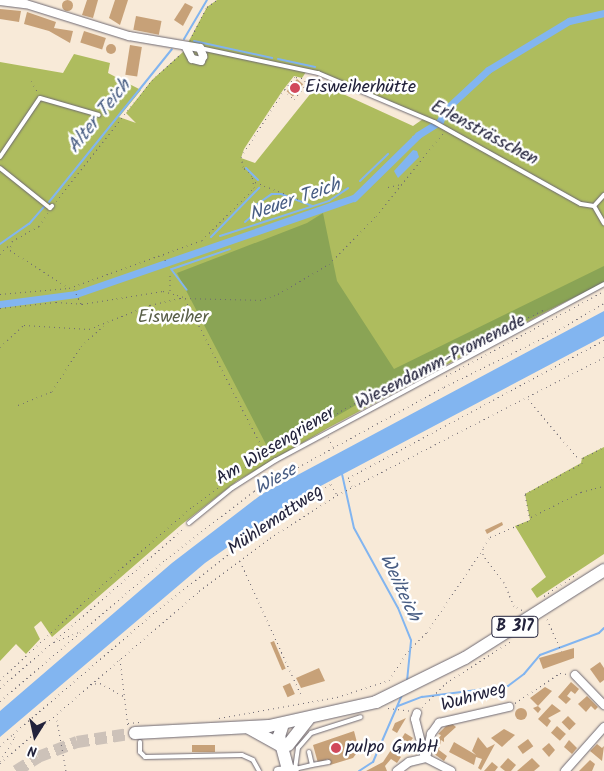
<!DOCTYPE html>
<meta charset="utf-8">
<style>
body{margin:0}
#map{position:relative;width:604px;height:771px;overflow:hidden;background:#f8ead8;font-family:Kalam,sans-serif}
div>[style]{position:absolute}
.green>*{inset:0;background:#aebc5e}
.forest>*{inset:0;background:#8aa455}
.water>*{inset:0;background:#82b5f0}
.stream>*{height:2px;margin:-1px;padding:0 1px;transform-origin:1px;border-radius:1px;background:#82b5f0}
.canal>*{height:7px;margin:-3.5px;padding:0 3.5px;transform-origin:3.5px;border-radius:3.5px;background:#82b5f0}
.building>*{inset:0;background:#c7a178;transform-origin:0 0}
.round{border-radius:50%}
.primary-tunnel>*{height:12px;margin-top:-6px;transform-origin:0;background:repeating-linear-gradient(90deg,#cdc2b9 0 12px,transparent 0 18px)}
.path>*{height:1px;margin-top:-0.5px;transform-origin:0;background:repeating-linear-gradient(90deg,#6d6872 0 1px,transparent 0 5px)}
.roads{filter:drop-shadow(0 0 1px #6d6872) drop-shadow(0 0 1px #6d6872)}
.lane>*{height:4px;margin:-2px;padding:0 2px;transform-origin:2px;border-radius:2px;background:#fff}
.street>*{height:8px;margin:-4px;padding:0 4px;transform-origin:4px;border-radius:4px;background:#fff}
.primary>*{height:12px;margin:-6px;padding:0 6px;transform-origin:6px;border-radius:6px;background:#fff}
.dots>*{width:14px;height:14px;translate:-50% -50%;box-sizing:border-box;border:2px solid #fff;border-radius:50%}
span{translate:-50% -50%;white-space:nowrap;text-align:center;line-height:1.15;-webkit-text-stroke:5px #fff;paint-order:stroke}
.shield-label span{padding:1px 4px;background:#fff;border:1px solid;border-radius:4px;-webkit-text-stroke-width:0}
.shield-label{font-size:16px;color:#22223b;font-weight:700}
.poi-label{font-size:18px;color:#22223b}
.left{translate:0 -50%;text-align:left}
.street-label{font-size:18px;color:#22223b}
.park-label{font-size:18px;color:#5a6049}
.water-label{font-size:19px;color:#485d83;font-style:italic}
.north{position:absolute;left:10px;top:711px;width:50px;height:50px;-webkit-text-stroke:4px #fff;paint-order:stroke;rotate:190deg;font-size:14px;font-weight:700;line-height:20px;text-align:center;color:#22223b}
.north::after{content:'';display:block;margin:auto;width:18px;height:22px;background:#22223b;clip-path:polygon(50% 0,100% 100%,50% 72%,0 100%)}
</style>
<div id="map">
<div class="green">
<i style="clip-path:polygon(evenodd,217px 0,604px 0,604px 281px,328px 428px,237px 481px,181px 525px,52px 637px,41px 621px,34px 627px,40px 639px,26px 654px,16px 644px,0 661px,0 62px,63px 73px,74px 54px,110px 63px,108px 73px,141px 90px,119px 117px,136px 123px,126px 113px,152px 80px,183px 52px,207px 7px,217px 0,306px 72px,317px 74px,423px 119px,413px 126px,319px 83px,255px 163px,241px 158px,244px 149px,283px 90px,294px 76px,302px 78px,306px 72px)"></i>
<i style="clip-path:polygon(604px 447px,604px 554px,537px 598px,531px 589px,546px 577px,515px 526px,530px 520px,525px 494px,581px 463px,582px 458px)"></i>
</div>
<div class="forest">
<i style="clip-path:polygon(323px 213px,337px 281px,394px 369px,604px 266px,604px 283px,382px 390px,271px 454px,177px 273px,307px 223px)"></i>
</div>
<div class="water">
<i style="clip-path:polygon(413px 150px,417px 151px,419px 157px,398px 178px,394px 171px)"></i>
<i style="clip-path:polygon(604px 311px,604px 336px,298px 498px,205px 563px,0 737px,0 711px,172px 563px,262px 494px)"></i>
</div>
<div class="stream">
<i style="left:184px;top:39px;width:45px;rotate:-59.5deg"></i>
<i style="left:194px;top:41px;width:80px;rotate:12.3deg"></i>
<i style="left:278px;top:59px;width:38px;rotate:12deg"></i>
<i style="left:413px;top:137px;width:4px;rotate:-14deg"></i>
<i style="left:246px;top:168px;width:17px;rotate:45deg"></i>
<i style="left:360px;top:181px;width:39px;rotate:-44deg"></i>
<i style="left:49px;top:202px;width:196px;rotate:-51.2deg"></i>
<i style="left:256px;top:205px;width:19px;rotate:-35deg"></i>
<i style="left:272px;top:194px;width:9px"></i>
<i style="left:281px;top:194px;width:34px;rotate:21deg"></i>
<i style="left:245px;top:222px;width:8px;rotate:-40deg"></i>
<i style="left:220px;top:236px;width:114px;rotate:-17.8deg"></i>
<i style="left:329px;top:201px;width:23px;rotate:-34deg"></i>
<i style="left:211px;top:237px;width:69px;rotate:-45.6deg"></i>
<i style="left:0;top:244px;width:35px;rotate:-35deg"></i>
<i style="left:29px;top:224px;width:23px;rotate:-49deg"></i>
<i style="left:171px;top:269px;width:26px;rotate:53deg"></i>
<i style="left:172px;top:269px;width:61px;rotate:-19deg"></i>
<i style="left:342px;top:474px;width:55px;rotate:77.5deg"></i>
<i style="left:354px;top:528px;width:91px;rotate:61.2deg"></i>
<i style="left:398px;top:608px;width:35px;rotate:68deg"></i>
<i style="left:411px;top:641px;width:40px;rotate:95.7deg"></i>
<i style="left:398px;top:706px;width:26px;rotate:-21deg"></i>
<i style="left:422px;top:697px;width:87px;rotate:-7.3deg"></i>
<i style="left:508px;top:686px;width:20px;rotate:-37deg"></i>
<i style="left:524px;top:674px;width:25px;rotate:-50deg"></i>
<i style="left:540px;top:655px;width:63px;rotate:-20.4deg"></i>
<i style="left:599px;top:633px;width:7px;rotate:-45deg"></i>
<i style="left:359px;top:771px;width:17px;rotate:-33deg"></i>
<i style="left:373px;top:762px;width:73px;rotate:-66.6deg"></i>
</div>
<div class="canal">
<i style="left:0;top:304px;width:77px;rotate:-7.5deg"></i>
<i style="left:76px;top:294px;width:294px;rotate:-19.1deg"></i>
<i style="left:354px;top:198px;width:90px;rotate:-44.5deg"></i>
<i style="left:418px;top:135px;width:26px;rotate:-32deg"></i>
<i style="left:440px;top:121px;width:12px;rotate:-66deg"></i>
<i style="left:445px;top:110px;width:59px;rotate:-42.9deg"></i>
<i style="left:488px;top:70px;width:95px;rotate:-31.2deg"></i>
<i style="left:569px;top:21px;width:36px;rotate:-13deg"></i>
</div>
<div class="building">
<i class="round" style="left:61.5px;top:-0.5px;width:11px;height:11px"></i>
<i style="clip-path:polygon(87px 0,98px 0,93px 18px,82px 15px)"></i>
<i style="clip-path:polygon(115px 0,128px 0,120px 25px,109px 18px)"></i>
<i style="clip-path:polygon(185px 3px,193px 7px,183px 26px,174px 20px)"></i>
<i style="clip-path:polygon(0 9px,21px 11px,19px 22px,0 19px)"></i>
<i style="clip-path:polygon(27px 12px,56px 22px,54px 28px,73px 31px,70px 43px,49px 31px,24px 24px)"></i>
<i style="left:136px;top:16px;width:26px;height:14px;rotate:11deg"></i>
<i style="left:84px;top:31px;width:23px;height:12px;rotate:18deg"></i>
<i class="round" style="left:106px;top:44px;width:10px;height:10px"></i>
<i style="left:130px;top:45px;width:12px;height:30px;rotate:9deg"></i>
<i style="left:297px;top:79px;width:8px;height:16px;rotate:40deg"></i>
<i style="clip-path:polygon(502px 522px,503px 525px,487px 534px,485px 530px)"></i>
<i style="left:274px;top:641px;width:30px;height:4px;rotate:67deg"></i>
<i style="clip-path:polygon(574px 648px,574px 658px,543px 669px,539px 658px)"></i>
<i style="clip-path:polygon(600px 662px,604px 668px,604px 680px,600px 683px,590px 669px)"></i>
<i style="clip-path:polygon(319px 668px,325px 681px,301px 688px,296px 678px)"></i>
<i style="clip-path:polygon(571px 682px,579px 689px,575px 694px,571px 691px,567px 696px,571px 699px,566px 704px,558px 697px)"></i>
<i style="left:290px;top:683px;width:12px;height:8px;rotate:66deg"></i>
<i style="clip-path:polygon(545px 687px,552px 691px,538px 706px,541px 709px,538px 713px,533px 708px,538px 706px,530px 698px)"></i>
<i style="clip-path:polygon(587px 696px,598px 707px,595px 710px,591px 706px,586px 712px,578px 704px)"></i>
<i style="clip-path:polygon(552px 704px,561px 711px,548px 718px,551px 721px,547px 727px,538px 719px)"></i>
<i class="round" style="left:515px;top:708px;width:12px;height:12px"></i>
<i style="left:568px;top:716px;width:11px;height:9px;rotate:45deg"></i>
<i style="clip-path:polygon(406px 718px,397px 733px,392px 730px,395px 723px)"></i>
<i style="clip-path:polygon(450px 722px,456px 727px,444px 738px,444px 742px,441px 740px,439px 750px,447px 756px,444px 761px,430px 751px,441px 735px,438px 734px)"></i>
<i style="left:557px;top:726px;width:12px;height:9px;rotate:42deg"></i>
<i style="clip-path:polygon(504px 729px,515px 735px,502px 747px,491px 738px)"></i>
<i style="clip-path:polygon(354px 731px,359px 750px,353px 758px,330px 765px,328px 759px,318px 763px,313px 745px)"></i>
<i style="clip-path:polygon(405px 733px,413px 738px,401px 754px,395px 749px)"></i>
<i style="clip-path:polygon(478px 737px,487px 748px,495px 744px,481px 770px,478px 768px,482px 759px,476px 757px,474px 765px,449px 752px,454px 742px,476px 755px,472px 751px)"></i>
<i style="left:528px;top:739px;width:9px;height:13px;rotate:54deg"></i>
<i style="clip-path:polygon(569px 740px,577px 748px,572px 754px,564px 747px)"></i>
<i style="clip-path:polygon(549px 743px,555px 750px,549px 757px,542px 749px)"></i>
<i style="clip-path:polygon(597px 744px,602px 748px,604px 746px,602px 761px,590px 751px)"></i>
<i style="left:192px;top:745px;width:23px;height:7px"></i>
<i style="clip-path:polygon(391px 750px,401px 757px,397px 763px,391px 759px,385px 766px,387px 771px,366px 771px,383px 762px)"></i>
<i style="clip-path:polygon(508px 758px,516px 765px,511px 771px,505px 771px,500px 767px)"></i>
<i style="clip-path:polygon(532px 758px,540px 766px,534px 771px,517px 771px)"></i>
<i style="clip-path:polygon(590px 760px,595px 764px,592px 771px,579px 771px)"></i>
<i style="clip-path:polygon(492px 762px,498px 767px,495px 771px,484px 771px)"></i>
</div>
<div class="primary-tunnel">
<i style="left:16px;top:771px;width:26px;rotate:-32deg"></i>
<i style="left:38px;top:757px;width:42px;rotate:-21deg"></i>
<i style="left:77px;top:742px;width:59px;rotate:-8.8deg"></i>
</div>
<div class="path">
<i style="left:190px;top:40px;width:37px;rotate:-63deg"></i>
<i style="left:207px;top:7px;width:12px;rotate:-35deg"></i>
<i style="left:302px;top:78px;width:7px;rotate:-172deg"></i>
<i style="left:295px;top:77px;width:17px;rotate:130deg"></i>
<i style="left:284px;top:90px;width:13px;rotate:42deg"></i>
<i style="left:294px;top:99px;width:17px;rotate:-50deg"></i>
<i style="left:305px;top:86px;width:9px;rotate:-90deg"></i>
<i style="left:31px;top:81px;width:13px;rotate:58deg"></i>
<i style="left:255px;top:182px;width:60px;rotate:21.4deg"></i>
<i style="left:388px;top:187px;width:14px;rotate:-12deg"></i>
<i style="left:56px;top:201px;width:154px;rotate:-51.6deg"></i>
<i style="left:152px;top:80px;width:39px;rotate:-42deg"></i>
<i style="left:48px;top:213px;width:16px;rotate:125deg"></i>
<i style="left:39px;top:226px;width:31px;rotate:151deg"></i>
<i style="left:12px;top:241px;width:9px;rotate:103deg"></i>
<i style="left:10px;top:250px;width:70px;rotate:32.8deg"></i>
<i style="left:69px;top:288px;width:141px;rotate:-19.8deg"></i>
<i style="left:202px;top:240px;width:74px;rotate:-45deg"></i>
<i style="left:254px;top:188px;width:12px;rotate:-99deg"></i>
<i style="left:252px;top:176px;width:13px;rotate:-135deg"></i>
<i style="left:243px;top:167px;width:10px;rotate:-101deg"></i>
<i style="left:241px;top:157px;width:80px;rotate:-57.3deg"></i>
<i style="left:0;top:254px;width:11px;rotate:-45deg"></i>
<i style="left:163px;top:255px;width:8px;rotate:67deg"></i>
<i style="left:74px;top:289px;width:17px;rotate:65deg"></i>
<i style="left:170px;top:291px;width:17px;rotate:-90deg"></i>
<i style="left:0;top:294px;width:69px;rotate:-5deg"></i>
<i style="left:185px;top:299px;width:174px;rotate:62.5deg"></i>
<i style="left:0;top:308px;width:56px;rotate:-6.1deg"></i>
<i style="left:56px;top:302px;width:26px;rotate:4deg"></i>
<i style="left:82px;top:304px;width:82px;rotate:-9.1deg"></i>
<i style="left:163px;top:291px;width:25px;rotate:16deg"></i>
<i style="left:0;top:347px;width:33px;rotate:-43deg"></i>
<i style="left:24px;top:325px;width:65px;rotate:3.5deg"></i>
<i style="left:89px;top:329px;width:66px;rotate:-21.5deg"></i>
<i style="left:150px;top:305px;width:31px;rotate:-13deg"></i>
<i style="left:180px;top:298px;width:80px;rotate:1.4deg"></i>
<i style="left:260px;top:300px;width:19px;rotate:-18deg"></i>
<i style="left:278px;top:294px;width:59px;rotate:-30.5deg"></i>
<i style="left:329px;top:264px;width:67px;rotate:-45.6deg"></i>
<i style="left:376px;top:216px;width:107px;rotate:-51.1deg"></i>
<i style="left:446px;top:376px;width:179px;rotate:-28.3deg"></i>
<i style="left:528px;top:399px;width:75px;rotate:49.9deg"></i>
<i style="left:576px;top:456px;width:5px;rotate:22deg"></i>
<i style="left:18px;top:405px;width:37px;rotate:-22deg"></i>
<i style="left:52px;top:391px;width:54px;rotate:-57.2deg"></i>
<i style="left:81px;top:346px;width:30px;rotate:-42deg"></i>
<i style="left:328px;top:437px;width:10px;rotate:61deg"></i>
<i style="left:583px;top:458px;width:24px;rotate:-28deg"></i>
<i style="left:352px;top:486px;width:9px;rotate:-117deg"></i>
<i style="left:348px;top:478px;width:291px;rotate:-28.3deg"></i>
<i style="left:531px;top:517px;width:56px;rotate:-26.6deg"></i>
<i style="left:581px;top:492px;width:24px;rotate:-15deg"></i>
<i style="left:240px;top:561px;width:147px;rotate:65.5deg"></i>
<i style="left:544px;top:596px;width:40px;rotate:-34deg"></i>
<i style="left:522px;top:610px;width:9px;rotate:-153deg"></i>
<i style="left:514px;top:606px;width:26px;rotate:-113deg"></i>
<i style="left:504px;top:582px;width:34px;rotate:-128deg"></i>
<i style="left:483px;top:555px;width:8px;rotate:-90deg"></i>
<i style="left:483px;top:547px;width:12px;rotate:-55deg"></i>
<i style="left:490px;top:537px;width:43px;rotate:-23deg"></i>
<i style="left:530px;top:520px;width:26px;rotate:-101deg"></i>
<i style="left:525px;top:494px;width:65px;rotate:-28.5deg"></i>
<i style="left:582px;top:463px;width:5px;rotate:-90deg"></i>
<i style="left:547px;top:619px;width:35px;rotate:66deg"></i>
<i style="left:54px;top:642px;width:29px;rotate:-22deg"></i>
<i style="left:120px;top:659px;width:68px;rotate:83.3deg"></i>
<i style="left:0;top:680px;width:151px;rotate:-42.9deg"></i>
<i style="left:111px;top:577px;width:108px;rotate:-40.9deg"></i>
<i style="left:193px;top:506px;width:81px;rotate:-37deg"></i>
<i style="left:258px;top:457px;width:129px;rotate:-29.1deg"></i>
<i style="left:371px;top:394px;width:194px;rotate:-26deg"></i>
<i style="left:90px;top:684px;width:10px;rotate:-6deg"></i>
<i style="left:100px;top:683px;width:29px;rotate:29deg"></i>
<i style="left:0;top:688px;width:245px;rotate:-41deg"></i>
<i style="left:0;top:701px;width:218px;rotate:-40.5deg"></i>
<i style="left:166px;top:559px;width:111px;rotate:-37.7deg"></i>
<i style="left:254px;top:491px;width:217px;rotate:-28.7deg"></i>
<i style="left:444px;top:387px;width:124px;rotate:-26.4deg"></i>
<i style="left:555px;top:332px;width:57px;rotate:-30.6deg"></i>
<i style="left:515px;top:703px;width:54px;rotate:-33.7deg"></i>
<i style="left:560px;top:673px;width:7px;rotate:8deg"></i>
<i style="left:422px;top:707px;width:34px;rotate:-45deg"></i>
<i style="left:446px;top:683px;width:77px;rotate:-32.9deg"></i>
<i style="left:388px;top:708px;width:23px;rotate:7deg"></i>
<i style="left:219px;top:718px;width:120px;rotate:-10.1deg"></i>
<i style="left:337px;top:697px;width:55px;rotate:-18.1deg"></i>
<i style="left:389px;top:680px;width:35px;rotate:-57deg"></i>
<i style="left:408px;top:651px;width:27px;rotate:-45deg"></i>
<i style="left:427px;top:632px;width:99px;rotate:-56.1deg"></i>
<i style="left:57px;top:720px;width:52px;rotate:80deg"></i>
<i style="left:128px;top:723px;width:12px;rotate:-5deg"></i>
<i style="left:0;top:746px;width:16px;rotate:-43deg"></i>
<i style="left:0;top:761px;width:28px;rotate:-58deg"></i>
<i style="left:15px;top:737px;width:4px;rotate:-124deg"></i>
<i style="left:13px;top:734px;width:189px;rotate:-40.7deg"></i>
<i style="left:156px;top:611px;width:123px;rotate:-38.1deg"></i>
<i style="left:253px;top:535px;width:77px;rotate:-33.3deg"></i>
<i style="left:317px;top:493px;width:17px;rotate:-33deg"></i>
<i style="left:331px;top:484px;width:13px;rotate:61deg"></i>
<i style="left:0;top:763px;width:263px;rotate:-40.8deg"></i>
<i style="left:199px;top:591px;width:89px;rotate:-36.7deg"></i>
<i style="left:270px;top:538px;width:80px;rotate:-32.7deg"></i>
<i style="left:337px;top:495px;width:301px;rotate:-27.3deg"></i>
</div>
<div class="roads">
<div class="lane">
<i style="left:200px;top:48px;width:121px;rotate:12deg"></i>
<i style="left:318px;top:73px;width:126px;rotate:22.9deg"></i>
<i style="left:434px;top:122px;width:168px;rotate:29.2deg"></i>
<i style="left:581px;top:204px;width:13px;rotate:9deg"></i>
<i style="left:0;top:157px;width:71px;rotate:-55.9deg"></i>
<i style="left:40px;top:98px;width:61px;rotate:16.1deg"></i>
<i style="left:0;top:168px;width:64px;rotate:38.7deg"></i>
<i style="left:50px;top:208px;width:3px;rotate:-45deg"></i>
<i style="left:594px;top:206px;width:20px;rotate:60deg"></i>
<i style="left:594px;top:206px;width:15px;rotate:-48deg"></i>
<i style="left:189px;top:523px;width:55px;rotate:-39.1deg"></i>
<i style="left:232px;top:488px;width:52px;rotate:-32.5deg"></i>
<i style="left:276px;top:460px;width:372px;rotate:-28.2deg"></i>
<i style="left:140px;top:742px;width:10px;rotate:90deg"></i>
<i style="left:140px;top:752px;width:7px;rotate:45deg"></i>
<i style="left:145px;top:757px;width:97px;rotate:-1.2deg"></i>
<i style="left:242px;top:755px;width:12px;rotate:24deg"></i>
<i style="left:253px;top:760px;width:13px;rotate:61deg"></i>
<i style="left:309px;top:752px;width:13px;rotate:77deg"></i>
<i style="left:312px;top:765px;width:17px;rotate:167deg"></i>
<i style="left:295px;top:769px;width:21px;rotate:-82deg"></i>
<i style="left:298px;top:748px;width:20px;rotate:-49deg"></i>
<i style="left:311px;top:733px;width:52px;rotate:-17.7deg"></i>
<i style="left:312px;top:765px;width:17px;rotate:-10deg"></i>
</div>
<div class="street">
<i style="left:0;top:1px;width:26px;rotate:7deg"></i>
<i style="left:26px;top:4px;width:108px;rotate:17.3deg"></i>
<i style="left:129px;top:36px;width:72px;rotate:9.6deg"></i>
<i style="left:200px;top:48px;width:9px;rotate:69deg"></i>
<i style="left:203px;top:56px;width:5px;rotate:112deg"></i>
<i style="left:201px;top:61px;width:9px;rotate:-167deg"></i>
<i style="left:192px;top:59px;width:13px;rotate:-117deg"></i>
<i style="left:575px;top:675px;width:42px;rotate:46deg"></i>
<i style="left:417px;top:713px;width:6px;rotate:108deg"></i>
<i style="left:415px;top:719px;width:40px;rotate:75.6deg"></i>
<i style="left:426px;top:758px;width:25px;rotate:-78deg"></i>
<i style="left:431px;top:734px;width:14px;rotate:-54deg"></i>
<i style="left:439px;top:723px;width:72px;rotate:-12.9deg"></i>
<i style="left:278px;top:771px;width:17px;rotate:-7deg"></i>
<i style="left:397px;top:771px;width:15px;rotate:-37deg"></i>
<i style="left:409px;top:762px;width:17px;rotate:-13deg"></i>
<i style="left:426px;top:758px;width:28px;rotate:27deg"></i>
<i style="left:565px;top:771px;width:59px;rotate:-48.4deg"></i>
</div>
<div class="primary">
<i style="left:283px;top:724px;width:13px;rotate:108deg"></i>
<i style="left:279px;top:736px;width:34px;rotate:75deg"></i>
<i style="left:249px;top:728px;width:35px;rotate:29deg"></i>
<i style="left:135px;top:733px;width:134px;rotate:-3deg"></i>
<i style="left:269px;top:726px;width:110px;rotate:-12.6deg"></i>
<i style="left:376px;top:702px;width:99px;rotate:-26.3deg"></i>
<i style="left:465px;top:658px;width:165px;rotate:-32.3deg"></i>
<i style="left:288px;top:745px;width:33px;rotate:-52deg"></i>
</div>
</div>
<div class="dots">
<i style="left:295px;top:88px;background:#d1495b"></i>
<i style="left:336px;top:748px;background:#d1495b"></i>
</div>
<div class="shield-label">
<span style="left:515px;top:627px">B 317</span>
</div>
<div class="poi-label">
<span class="left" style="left:305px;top:88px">Eisweiherhütte</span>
<span class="left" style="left:346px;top:748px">pulpo GmbH</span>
</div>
<div class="street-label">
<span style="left:484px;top:134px;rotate:28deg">Erlensträsschen</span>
<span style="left:441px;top:363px;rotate:-27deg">Wiesendamm-Promenade</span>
<span style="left:276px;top:447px;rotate:-31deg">Am Wiesengriener</span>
<span style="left:276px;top:521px;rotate:-34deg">Mühlemattweg</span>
<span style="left:474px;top:698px;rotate:-16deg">Wuhrweg</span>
</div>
<div class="park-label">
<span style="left:173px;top:318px">Eisweiher</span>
</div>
<div class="water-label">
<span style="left:100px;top:117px;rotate:-51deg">Alter Teich</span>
<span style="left:295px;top:201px;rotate:-19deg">Neuer Teich</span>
<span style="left:276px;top:480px;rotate:-29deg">Wiese</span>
<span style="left:399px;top:588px;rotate:65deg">Weilteich</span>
</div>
<div class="north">N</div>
</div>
